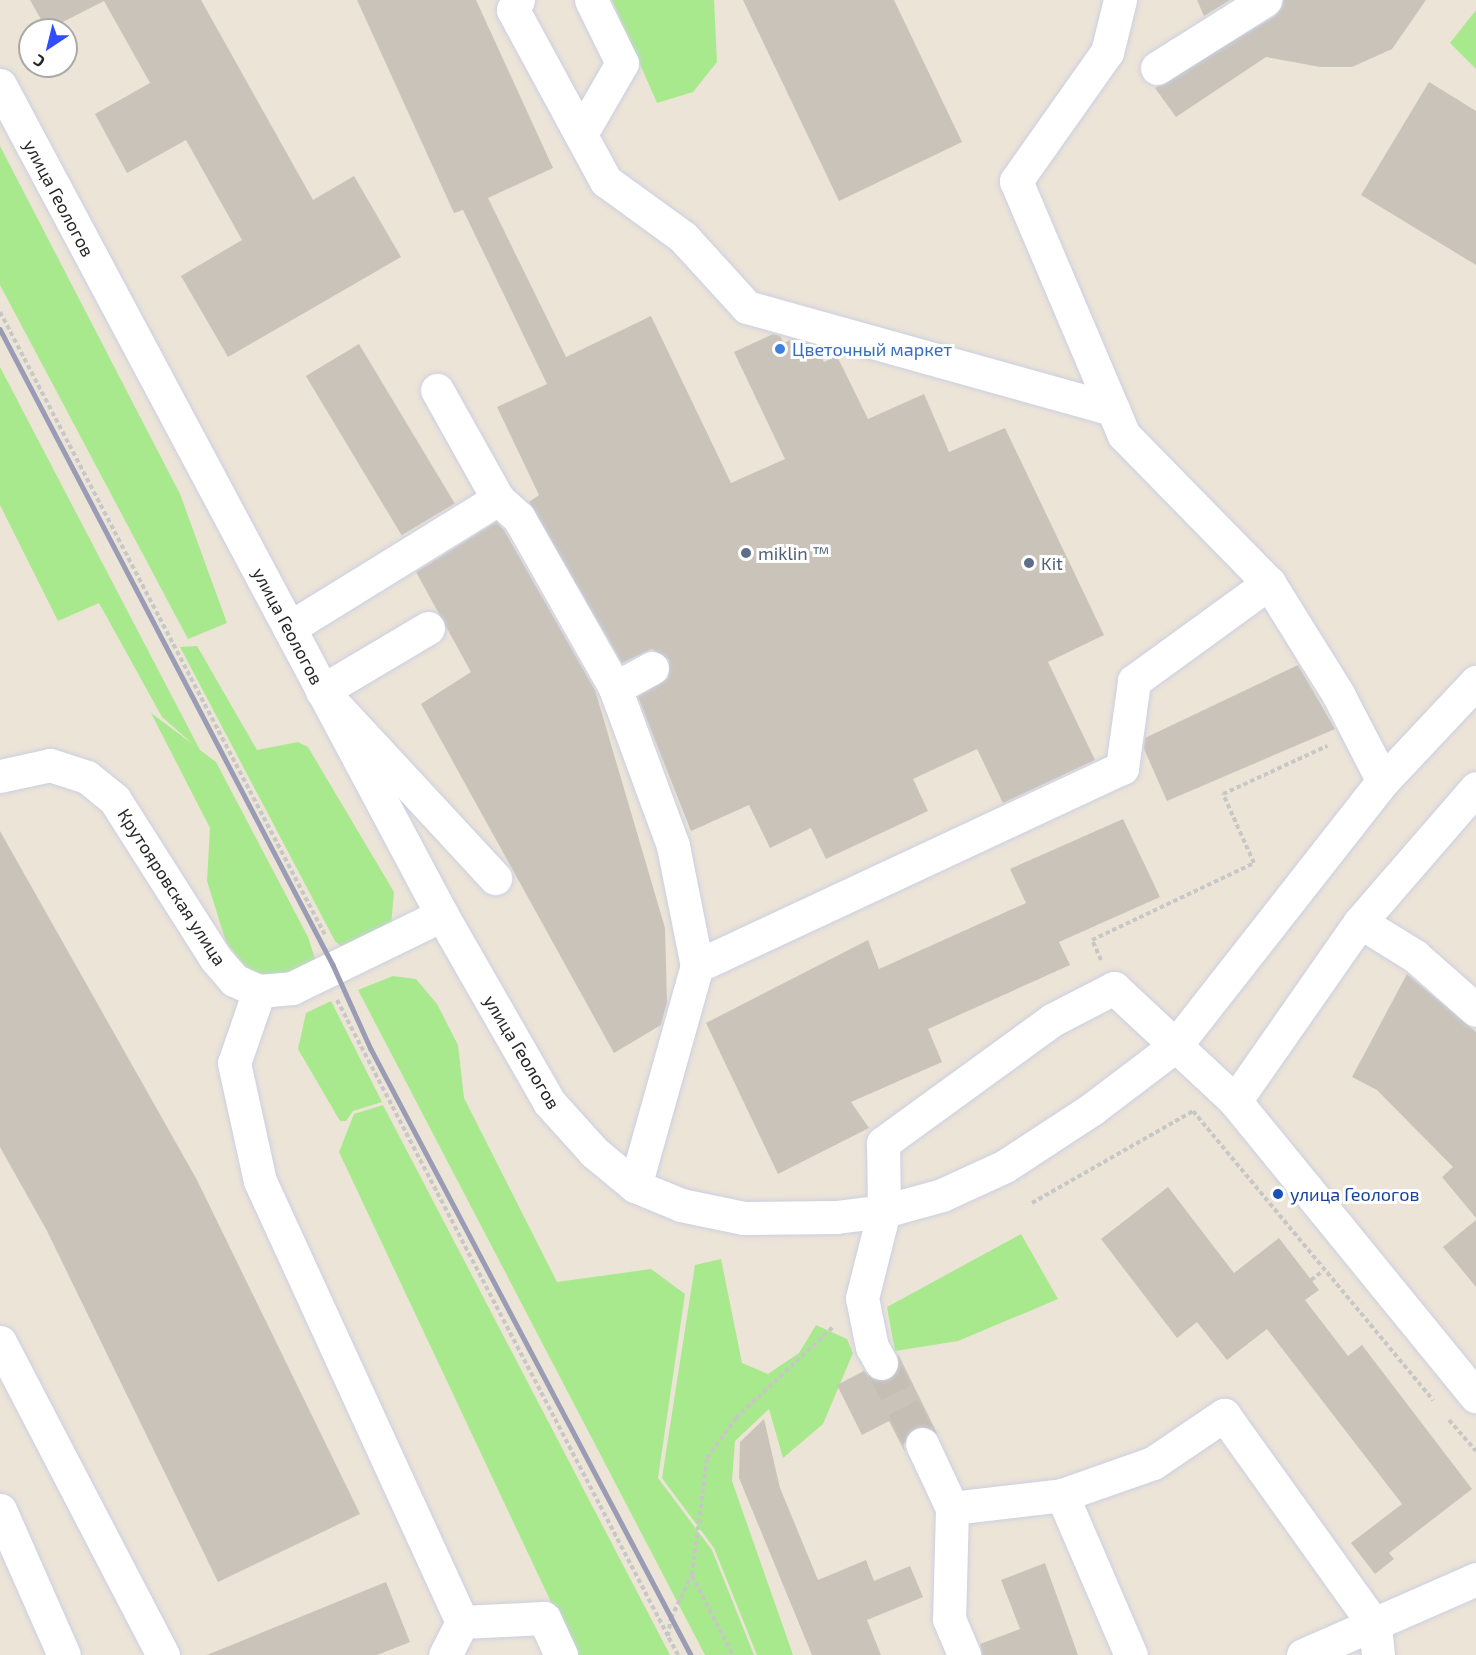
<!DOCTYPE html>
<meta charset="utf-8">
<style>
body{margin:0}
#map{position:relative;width:1476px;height:1655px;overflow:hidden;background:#ece4d7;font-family:"Exo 2",sans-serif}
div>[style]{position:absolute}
.green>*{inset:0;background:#a8e98d}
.building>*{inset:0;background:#c9c3ba;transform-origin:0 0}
.minor-tunnel>*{height:33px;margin-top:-16.5px;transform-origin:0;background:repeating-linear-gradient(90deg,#c5beb4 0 33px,transparent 0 49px)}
.path>*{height:4px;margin-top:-2px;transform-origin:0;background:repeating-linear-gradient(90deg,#c7c7c7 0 4.5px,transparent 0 7.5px)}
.roads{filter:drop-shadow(0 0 2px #cccfe2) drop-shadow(0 0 2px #cccfe2)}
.minor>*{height:33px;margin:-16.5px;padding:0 16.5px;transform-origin:16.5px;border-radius:16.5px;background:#fff}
.rail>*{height:4.5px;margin:-2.25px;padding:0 2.25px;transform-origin:2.25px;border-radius:2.25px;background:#999cb4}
.dots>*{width:16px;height:16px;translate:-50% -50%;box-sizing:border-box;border:3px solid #fff;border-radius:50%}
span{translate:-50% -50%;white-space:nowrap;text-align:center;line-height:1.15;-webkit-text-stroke:6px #fff;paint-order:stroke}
.street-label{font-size:18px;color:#272727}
.shop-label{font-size:18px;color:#366cbe}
.left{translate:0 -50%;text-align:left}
.service-label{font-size:18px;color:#4e5e75}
.transit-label{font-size:18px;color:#164399}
.north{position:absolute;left:18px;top:18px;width:60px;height:60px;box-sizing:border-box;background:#fff;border:2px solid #a9a9a9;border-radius:50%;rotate:215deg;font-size:16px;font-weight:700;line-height:24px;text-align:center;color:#272727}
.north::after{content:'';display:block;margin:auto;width:21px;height:27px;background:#304dff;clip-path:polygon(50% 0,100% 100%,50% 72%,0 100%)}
</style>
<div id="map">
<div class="green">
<i style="clip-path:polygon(612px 0,714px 0,717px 62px,693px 92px,657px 103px)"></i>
<i style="clip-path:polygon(1476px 10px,1476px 69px,1450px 43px)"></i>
<i style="clip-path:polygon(0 146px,180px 494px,227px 623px,188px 639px,0 285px)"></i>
<i style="clip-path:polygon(0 367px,200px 750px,216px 762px,308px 937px,316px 962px,282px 980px,250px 973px,226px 942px,207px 881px,210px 828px,151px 713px,194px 745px,162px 717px,99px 603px,58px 621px,0 505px)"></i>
<i style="clip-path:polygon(197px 646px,257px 750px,298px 742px,308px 747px,394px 892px,391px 926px,345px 950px,335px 941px,180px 647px)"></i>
<i style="clip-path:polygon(393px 976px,416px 979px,437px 1004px,458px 1045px,464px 1098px,557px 1282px,651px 1269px,685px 1294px,658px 1478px,712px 1550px,754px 1655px,705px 1655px,358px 990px)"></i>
<i style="clip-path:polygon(331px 1001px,382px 1102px,353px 1111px,346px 1121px,340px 1121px,298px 1049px,306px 1013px)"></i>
<i style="clip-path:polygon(383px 1105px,670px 1655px,576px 1655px,339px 1152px,354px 1114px)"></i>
<i style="clip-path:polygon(1021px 1234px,1058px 1299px,958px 1341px,895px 1351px,887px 1307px)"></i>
<i style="clip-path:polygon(721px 1259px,742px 1363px,768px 1374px,799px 1353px,816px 1325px,847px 1339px,853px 1353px,823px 1424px,783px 1458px,769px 1409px,735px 1441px,732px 1481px,793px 1655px,757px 1655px,714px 1548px,662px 1478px,695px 1265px)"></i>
</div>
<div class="building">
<i style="clip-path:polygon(30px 0,201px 0,313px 200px,354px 176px,401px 257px,228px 357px,181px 276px,242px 240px,186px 140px,127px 173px,95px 114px,150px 83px,104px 1px,47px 30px)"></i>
<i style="clip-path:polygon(357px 0,476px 0,553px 168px,488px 198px,566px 357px,651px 316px,731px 483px,785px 459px,734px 352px,773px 334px,780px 336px,784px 343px,792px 339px,816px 346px,824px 362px,837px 356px,868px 419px,924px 394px,949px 452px,1005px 428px,1104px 635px,1048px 662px,1095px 760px,1003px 803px,977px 749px,913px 779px,928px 811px,826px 859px,811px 828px,770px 848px,749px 805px,691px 831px,638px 697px,668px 678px,669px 660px,652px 649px,622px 663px,529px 502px,539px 495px,497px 407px,547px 384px,463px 210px,454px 213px)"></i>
<i style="clip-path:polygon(743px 0,894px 0,962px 142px,839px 201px)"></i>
<i style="clip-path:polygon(1197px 0,1230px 0,1204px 16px)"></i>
<i style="clip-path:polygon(1284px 0,1426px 0,1392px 49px,1352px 67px,1320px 67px,1266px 57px,1176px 117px,1155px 88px,1275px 16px)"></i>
<i style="clip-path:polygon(1429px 82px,1476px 111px,1476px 265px,1361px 195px)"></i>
<i style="left:359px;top:344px;width:186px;height:62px;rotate:59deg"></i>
<i style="clip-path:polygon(496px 522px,504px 530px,595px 690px,665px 928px,667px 1002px,661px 1025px,614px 1053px,421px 704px,471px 672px,416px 572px)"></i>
<i style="clip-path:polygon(1298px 665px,1335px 729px,1167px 801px,1144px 749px,1145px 738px)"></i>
<i style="clip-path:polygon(1123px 819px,1160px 897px,1059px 942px,1070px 965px,928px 1029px,942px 1062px,851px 1102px,869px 1128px,778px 1174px,706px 1023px,868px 940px,879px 969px,1026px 903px,1010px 869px)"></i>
<i style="clip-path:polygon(0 831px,197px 1180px,360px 1514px,218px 1582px,47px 1231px,0 1147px)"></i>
<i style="clip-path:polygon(1407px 974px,1476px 1032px,1476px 1218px,1442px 1177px,1453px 1167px,1377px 1090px,1352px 1077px)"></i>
<i style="clip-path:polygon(1168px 1187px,1234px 1273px,1279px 1238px,1319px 1290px,1305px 1300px,1348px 1356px,1362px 1345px,1472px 1489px,1389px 1553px,1394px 1559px,1375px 1574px,1351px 1543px,1402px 1504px,1267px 1329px,1227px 1360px,1197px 1322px,1177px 1338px,1101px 1239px)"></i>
<i style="clip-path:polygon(1476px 1220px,1476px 1287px,1443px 1247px)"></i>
<i style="clip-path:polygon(898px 1354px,938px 1435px,924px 1425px,914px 1427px,903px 1442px,905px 1452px,889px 1421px,862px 1435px,837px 1385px,864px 1371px,872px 1379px,890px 1380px,897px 1372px)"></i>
<i style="clip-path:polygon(764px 1419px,780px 1488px,818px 1580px,866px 1560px,874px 1581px,910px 1566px,923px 1597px,867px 1620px,881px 1655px,812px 1655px,739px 1478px,740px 1442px)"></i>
<i style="clip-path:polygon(1045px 1563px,1078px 1655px,982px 1655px,980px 1644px,1020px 1629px,1001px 1580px)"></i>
<i style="clip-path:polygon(386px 1582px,410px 1642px,377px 1655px,207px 1655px)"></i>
</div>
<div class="minor-tunnel">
<i style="left:881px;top:1363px;width:91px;rotate:63.2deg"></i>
</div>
<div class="path">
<i style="left:0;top:312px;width:703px;rotate:62.45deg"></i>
<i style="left:1101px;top:960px;width:22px;rotate:-114deg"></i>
<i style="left:1092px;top:940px;width:179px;rotate:-25.4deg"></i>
<i style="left:1254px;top:863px;width:76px;rotate:-114.2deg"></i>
<i style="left:1223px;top:794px;width:115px;rotate:-24.8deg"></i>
<i style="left:337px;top:1000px;width:717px;rotate:62.51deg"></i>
<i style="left:1032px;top:1203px;width:185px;rotate:-29.7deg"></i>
<i style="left:1193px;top:1111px;width:376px;rotate:50.3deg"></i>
<i style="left:1311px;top:1280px;width:15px;rotate:-37deg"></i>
<i style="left:1449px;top:1420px;width:41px;rotate:48.9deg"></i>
<i style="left:692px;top:1576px;width:89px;rotate:62.6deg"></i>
<i style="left:678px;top:1655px;width:21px;rotate:-118deg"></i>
<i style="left:668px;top:1636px;width:18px;rotate:-81deg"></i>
<i style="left:671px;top:1618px;width:48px;rotate:-64deg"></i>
<i style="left:692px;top:1575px;width:118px;rotate:-82.7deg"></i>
<i style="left:707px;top:1458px;width:49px;rotate:-54.1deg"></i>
<i style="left:736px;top:1418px;width:134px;rotate:-43.2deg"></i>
</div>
<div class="roads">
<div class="minor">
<i style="left:518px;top:0;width:11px;rotate:117deg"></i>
<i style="left:513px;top:10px;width:195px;rotate:61.5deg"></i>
<i style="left:606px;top:181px;width:95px;rotate:36deg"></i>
<i style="left:683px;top:237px;width:95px;rotate:47.6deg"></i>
<i style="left:747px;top:307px;width:380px;rotate:15.6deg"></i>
<i style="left:1120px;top:0;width:54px;rotate:104deg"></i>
<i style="left:1107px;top:52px;width:158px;rotate:125.2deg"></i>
<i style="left:1016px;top:181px;width:276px;rotate:67deg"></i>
<i style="left:1124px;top:435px;width:207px;rotate:45.6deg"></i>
<i style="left:1269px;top:583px;width:131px;rotate:58.1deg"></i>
<i style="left:1338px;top:694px;width:98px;rotate:62.7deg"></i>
<i style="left:1157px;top:68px;width:128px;rotate:-32.2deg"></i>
<i style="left:0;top:85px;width:940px;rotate:61.96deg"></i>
<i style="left:442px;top:915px;width:215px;rotate:60.2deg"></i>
<i style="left:549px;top:1102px;width:67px;rotate:48deg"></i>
<i style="left:594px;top:1152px;width:53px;rotate:39.7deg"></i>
<i style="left:635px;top:1186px;width:50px;rotate:22.4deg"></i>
<i style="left:681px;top:1205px;width:64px;rotate:11.7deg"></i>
<i style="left:744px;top:1218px;width:92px;rotate:-0.6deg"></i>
<i style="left:836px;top:1217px;width:48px;rotate:-7.1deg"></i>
<i style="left:884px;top:1211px;width:60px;rotate:-15.4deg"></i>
<i style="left:942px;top:1195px;width:69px;rotate:-24.7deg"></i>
<i style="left:1005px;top:1166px;width:104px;rotate:-33.2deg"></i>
<i style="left:1092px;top:1109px;width:104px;rotate:-37.2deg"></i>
<i style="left:1175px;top:1046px;width:337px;rotate:-51.9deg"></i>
<i style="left:1383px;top:781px;width:136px;rotate:-46.8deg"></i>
<i style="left:581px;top:134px;width:82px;rotate:-60deg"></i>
<i style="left:622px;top:63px;width:70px;rotate:-116.2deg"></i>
<i style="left:498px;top:499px;width:28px;rotate:42deg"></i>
<i style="left:519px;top:518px;width:195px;rotate:60.5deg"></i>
<i style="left:615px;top:688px;width:168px;rotate:69.8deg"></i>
<i style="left:673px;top:846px;width:122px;rotate:78.7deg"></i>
<i style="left:289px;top:628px;width:246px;rotate:-31.7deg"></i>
<i style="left:498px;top:499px;width:125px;rotate:-119.2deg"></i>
<i style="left:428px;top:628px;width:123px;rotate:149.3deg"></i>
<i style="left:322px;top:691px;width:255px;rotate:47.2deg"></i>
<i style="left:615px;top:688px;width:42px;rotate:-28.4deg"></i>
<i style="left:0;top:776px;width:51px;rotate:-12.4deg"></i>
<i style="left:50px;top:765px;width:39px;rotate:18deg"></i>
<i style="left:87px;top:777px;width:36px;rotate:39deg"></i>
<i style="left:115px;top:800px;width:188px;rotate:57.6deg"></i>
<i style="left:216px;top:959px;width:28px;rotate:49deg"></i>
<i style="left:234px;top:980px;width:27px;rotate:24deg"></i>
<i style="left:259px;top:991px;width:33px;rotate:-5deg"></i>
<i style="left:292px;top:988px;width:167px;rotate:-26deg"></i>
<i style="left:1360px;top:922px;width:65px;rotate:31.7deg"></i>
<i style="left:1415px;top:956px;width:81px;rotate:41.5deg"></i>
<i style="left:259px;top:991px;width:76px;rotate:109.1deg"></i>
<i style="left:234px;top:1063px;width:121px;rotate:77.6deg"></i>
<i style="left:260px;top:1181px;width:485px;rotate:65.4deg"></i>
<i style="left:462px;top:1622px;width:37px;rotate:117deg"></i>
<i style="left:1235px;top:1101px;width:218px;rotate:-55.1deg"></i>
<i style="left:1360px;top:922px;width:177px;rotate:-49.1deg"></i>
<i style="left:635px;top:1186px;width:229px;rotate:-74.3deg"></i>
<i style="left:697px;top:966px;width:469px;rotate:-25deg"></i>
<i style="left:1122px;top:768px;width:88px;rotate:-82.1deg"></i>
<i style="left:1134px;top:681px;width:167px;rotate:-36deg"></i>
<i style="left:0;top:1342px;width:353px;rotate:62.5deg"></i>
<i style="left:881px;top:1363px;width:18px;rotate:-119deg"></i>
<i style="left:872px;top:1347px;width:50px;rotate:-101.5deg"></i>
<i style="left:862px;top:1298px;width:90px;rotate:-75.8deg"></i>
<i style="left:884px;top:1211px;width:68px;rotate:-90.8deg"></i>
<i style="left:883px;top:1143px;width:209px;rotate:-36deg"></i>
<i style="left:1052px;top:1020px;width:70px;rotate:-27.3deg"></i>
<i style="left:1114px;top:988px;width:166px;rotate:43deg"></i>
<i style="left:1235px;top:1101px;width:381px;rotate:50.8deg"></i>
<i style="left:922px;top:1444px;width:71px;rotate:64.9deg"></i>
<i style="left:952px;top:1508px;width:111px;rotate:-6.7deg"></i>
<i style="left:1062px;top:1495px;width:96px;rotate:-19.4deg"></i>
<i style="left:1153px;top:1463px;width:86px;rotate:-34.1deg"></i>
<i style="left:1224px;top:1415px;width:259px;rotate:54.4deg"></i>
<i style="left:1375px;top:1626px;width:29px;rotate:84deg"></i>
<i style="left:1062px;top:1495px;width:174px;rotate:66.7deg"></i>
<i style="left:952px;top:1508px;width:111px;rotate:91.5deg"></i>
<i style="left:949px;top:1619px;width:39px;rotate:67deg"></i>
<i style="left:0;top:1510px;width:158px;rotate:66.2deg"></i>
<i style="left:462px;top:1622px;width:82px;rotate:-2.8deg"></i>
<i style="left:544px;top:1618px;width:41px;rotate:65.3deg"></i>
<i style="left:1303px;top:1655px;width:189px;rotate:-23.7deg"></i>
</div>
</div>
<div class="rail">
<i style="left:0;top:329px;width:718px;rotate:62.36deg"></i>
<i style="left:333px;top:965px;width:92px;rotate:65.7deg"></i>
<i style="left:371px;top:1049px;width:685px;rotate:62.16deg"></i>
</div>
<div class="dots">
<i style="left:780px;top:349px;background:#3f7fe0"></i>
<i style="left:746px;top:553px;background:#5c6f8a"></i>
<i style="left:1029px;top:563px;background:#5c6f8a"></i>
<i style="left:1278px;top:1194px;background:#1a4fb4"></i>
</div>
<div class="street-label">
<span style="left:59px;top:198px;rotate:62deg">улица Геологов</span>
<span style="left:288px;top:626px;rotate:62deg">улица Геологов</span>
<span style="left:172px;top:887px;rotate:57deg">Крутояровская улица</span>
<span style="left:522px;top:1052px;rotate:59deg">улица Геологов</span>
</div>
<div class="shop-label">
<span class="left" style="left:792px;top:349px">Цветочный маркет</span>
</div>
<div class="service-label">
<span class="left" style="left:758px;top:553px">miklin ™</span>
<span class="left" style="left:1041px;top:563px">Kit</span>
</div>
<div class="transit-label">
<span class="left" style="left:1290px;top:1194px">улица Геологов</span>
</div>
<div class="north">С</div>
</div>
